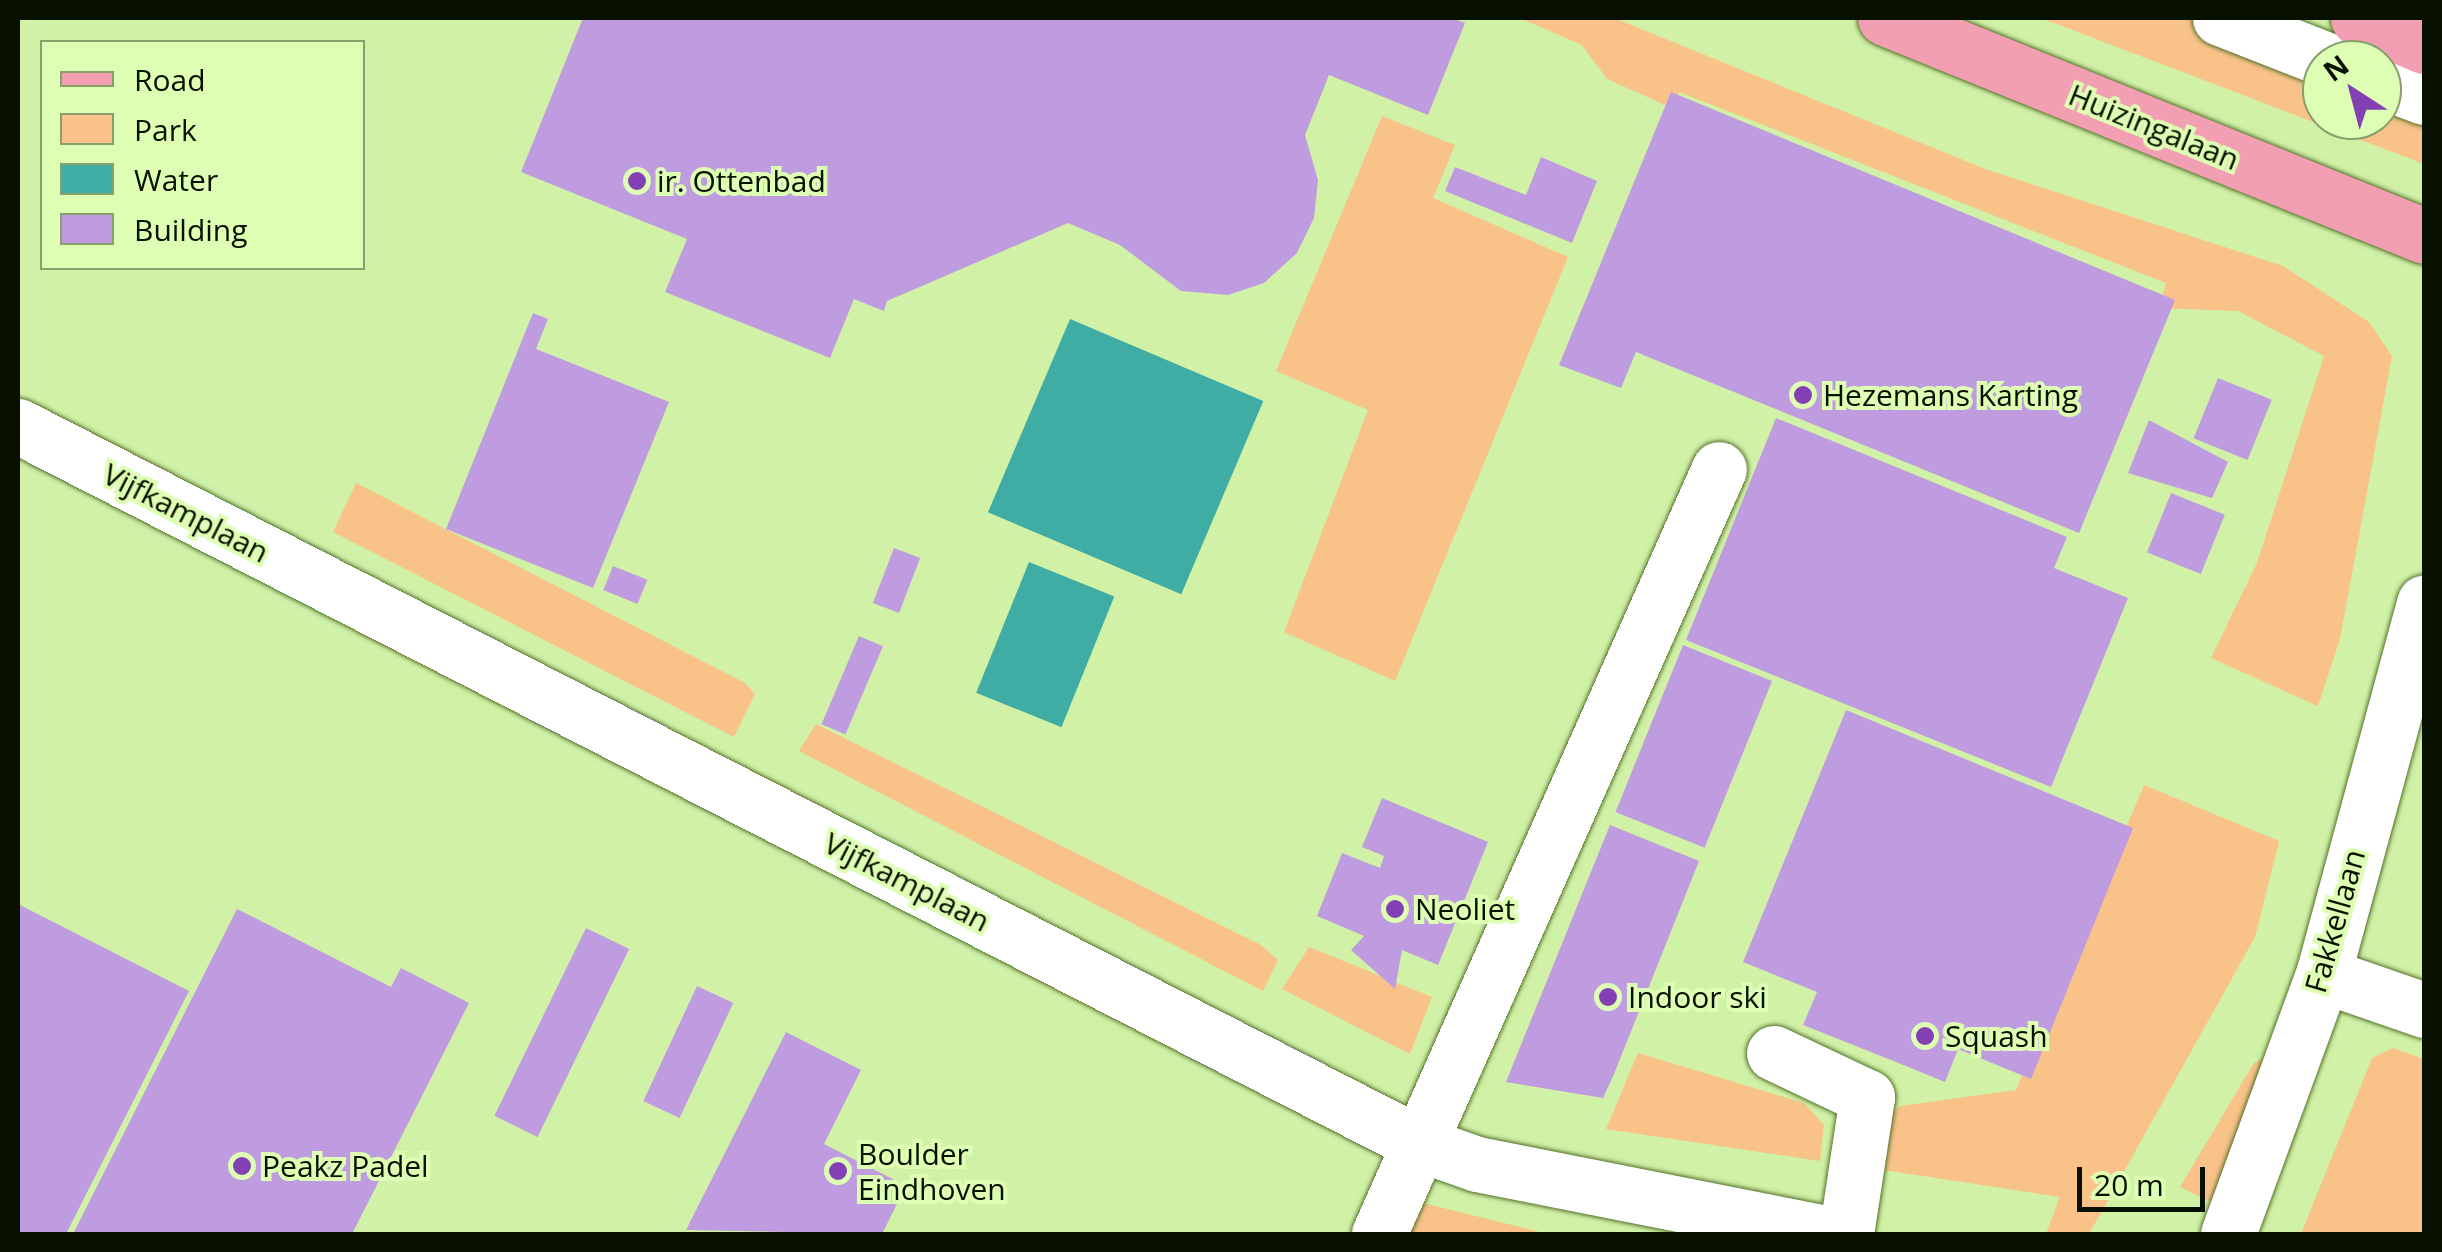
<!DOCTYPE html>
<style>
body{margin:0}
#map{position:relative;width:2442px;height:1252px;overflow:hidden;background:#d0f1a6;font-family:"Open Sans",sans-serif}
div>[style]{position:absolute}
.green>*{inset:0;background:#f8c289}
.water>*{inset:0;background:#3fada4;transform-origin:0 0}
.building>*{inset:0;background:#bf9ce0;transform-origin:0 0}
.roads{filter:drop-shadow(0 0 2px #55712b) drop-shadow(0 0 2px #55712b)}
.minor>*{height:55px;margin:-27.5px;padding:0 27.5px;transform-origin:27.5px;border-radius:27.5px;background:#fff}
.major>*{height:55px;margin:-27.5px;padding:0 27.5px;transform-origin:27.5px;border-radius:27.5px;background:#f29fb3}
.dots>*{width:28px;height:28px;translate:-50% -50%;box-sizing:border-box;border:5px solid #ddfeb3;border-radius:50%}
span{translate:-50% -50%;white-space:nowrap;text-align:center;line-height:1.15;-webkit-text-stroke:8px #ddfeb3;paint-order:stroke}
.street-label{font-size:30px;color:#081100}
.poi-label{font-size:30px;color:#081100}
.left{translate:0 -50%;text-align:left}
.frame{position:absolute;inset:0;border:20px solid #081100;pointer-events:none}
.legend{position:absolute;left:40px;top:40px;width:325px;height:230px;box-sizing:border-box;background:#ddfeb3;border:2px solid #889f6b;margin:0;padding:12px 18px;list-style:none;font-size:30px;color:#081100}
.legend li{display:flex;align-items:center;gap:20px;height:50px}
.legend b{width:50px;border:2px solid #889f6b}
.north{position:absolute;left:2302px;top:40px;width:100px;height:100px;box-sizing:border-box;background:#ddfeb3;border:2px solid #889f6b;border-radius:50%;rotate:324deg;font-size:28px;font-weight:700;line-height:40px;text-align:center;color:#081100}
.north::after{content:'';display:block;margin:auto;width:35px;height:45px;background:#8340b4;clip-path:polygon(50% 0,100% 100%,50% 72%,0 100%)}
.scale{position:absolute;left:2077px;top:1167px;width:128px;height:45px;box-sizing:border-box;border:5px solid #081100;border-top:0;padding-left:12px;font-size:30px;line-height:35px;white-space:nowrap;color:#081100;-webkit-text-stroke:8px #ddfeb3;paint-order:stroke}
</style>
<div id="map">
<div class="green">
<i style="clip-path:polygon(1520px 18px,1614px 18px,1988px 170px,2283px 266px,2369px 322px,2392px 356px,2340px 639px,2318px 706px,2211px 658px,2257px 563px,2324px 356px,2238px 311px,2159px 308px,2166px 283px,1679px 92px,1672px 108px,1607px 79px,1582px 45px)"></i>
<i style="clip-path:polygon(2041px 18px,2186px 18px,2322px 70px,2322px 120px,2382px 120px,2382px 94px,2424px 110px,2424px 164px)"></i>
<i style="clip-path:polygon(1382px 116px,1455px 145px,1433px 198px,1568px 257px,1395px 681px,1284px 632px,1368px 410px,1276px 371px)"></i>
<i style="clip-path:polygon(356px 483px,745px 683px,755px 694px,734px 737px,333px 532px)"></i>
<i style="clip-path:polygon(816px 724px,1261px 945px,1278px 960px,1263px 991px,799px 751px)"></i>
<i style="clip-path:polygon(2144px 785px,2279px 841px,2255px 937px,2089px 1234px,2046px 1234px,2060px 1197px,1871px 1168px,1883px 1122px,1900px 1106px,2016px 1090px)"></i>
<i style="clip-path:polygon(1309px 947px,1432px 997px,1410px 1054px,1282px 989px)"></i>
<i style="clip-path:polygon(2393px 1048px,2424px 1059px,2424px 1234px,2301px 1234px,2372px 1058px)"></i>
<i style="clip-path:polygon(1638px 1053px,1804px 1103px,1824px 1125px,1820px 1161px,1606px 1129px)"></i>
<i style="clip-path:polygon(2267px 1056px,2213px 1203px,2180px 1187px,2254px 1063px)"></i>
<i style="clip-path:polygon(1415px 1201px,1548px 1234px,1396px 1234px)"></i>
</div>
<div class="water">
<i style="left:1070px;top:319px;width:210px;height:210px;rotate:23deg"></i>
<i style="left:1029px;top:562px;width:92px;height:141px;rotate:22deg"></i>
</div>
<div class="building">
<i style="clip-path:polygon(583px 18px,1451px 18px,1465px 23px,1428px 115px,1329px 75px,1305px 135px,1318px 180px,1314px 218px,1297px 253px,1264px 283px,1228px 295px,1181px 291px,1120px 245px,1068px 223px,887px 301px,884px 311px,854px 299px,830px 358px,665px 292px,687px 239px,521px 172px)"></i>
<i style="clip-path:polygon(1671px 92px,2175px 300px,2079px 533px,1636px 352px,1621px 388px,1559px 365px)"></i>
<i style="clip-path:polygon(1541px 157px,1597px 181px,1572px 243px,1445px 191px,1455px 167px,1526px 195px)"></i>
<i style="clip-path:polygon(533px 313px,548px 319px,536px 349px,669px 402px,593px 588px,446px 529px)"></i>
<i style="left:2218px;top:378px;width:58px;height:65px;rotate:22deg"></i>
<i style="clip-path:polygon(1776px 418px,2067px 537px,2054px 568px,2128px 598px,2051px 787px,1686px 640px)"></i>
<i style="clip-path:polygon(2149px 420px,2228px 462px,2212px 498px,2128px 473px)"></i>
<i style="left:2171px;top:493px;width:58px;height:64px;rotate:22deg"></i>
<i style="left:894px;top:548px;width:28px;height:59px;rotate:21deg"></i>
<i style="left:613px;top:566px;width:37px;height:26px;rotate:22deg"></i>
<i style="left:859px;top:636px;width:26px;height:96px;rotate:23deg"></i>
<i style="left:1683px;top:645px;width:96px;height:180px;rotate:22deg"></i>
<i style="clip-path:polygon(1846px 710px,2133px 828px,2031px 1079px,1958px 1049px,1945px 1082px,1896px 1062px,1803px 1025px,1817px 992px,1743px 962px)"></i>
<i style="clip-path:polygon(1382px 798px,1488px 842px,1438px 965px,1402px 950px,1395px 989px,1351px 950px,1364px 936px,1317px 916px,1342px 853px,1380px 868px,1384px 856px,1362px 847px)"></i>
<i style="clip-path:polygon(1610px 825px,1699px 861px,1614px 1074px,1603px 1098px,1506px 1082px)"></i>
<i style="clip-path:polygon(18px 904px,189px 991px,66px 1234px,18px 1234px)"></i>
<i style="clip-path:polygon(237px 909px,391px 987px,401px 968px,469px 1003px,352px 1234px,73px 1234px)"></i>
<i style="left:586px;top:928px;width:48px;height:209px;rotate:26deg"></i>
<i style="left:697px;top:986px;width:40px;height:127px;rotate:25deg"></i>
<i style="clip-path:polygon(786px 1032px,861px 1070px,824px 1144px,906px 1186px,882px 1234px,686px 1230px)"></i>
</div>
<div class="roads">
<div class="minor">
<i style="left:2220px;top:18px;width:115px;rotate:21.4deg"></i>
<i style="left:2382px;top:81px;width:45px;rotate:20.9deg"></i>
<i style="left:18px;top:426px;width:1575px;rotate:27.12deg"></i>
<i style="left:1420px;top:1144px;width:60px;rotate:19.3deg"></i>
<i style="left:1477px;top:1164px;width:362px;rotate:11.2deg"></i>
<i style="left:2323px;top:975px;width:107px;rotate:19.1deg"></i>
<i style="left:1774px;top:1053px;width:103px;rotate:25.3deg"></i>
<i style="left:1867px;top:1097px;width:139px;rotate:98.7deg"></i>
<i style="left:1379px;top:1234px;width:837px;rotate:-66.04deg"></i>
<i style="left:2228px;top:1234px;width:276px;rotate:-69.9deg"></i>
<i style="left:2323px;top:975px;width:386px;rotate:-74.8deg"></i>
</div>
<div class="major">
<i style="left:1885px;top:18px;width:581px;rotate:22.02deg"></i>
<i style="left:2358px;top:18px;width:72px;rotate:23deg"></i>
</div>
</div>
<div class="dots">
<i style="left:637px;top:181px;background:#8340b4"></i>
<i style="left:1803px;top:395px;background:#8340b4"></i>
<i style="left:1395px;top:909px;background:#8340b4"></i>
<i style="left:1608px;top:997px;background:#8340b4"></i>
<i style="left:1925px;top:1036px;background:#8340b4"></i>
<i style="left:242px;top:1166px;background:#8340b4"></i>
<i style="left:838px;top:1171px;background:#8340b4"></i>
</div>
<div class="street-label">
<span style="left:2154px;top:127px;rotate:22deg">Huizingalaan</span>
<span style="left:186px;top:513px;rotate:27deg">Vijfkamplaan</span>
<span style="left:907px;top:882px;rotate:27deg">Vijfkamplaan</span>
<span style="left:2335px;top:921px;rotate:-74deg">Fakkellaan</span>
</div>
<div class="poi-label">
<span class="left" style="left:657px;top:181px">ir. Ottenbad</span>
<span class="left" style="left:1823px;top:395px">Hezemans Karting</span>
<span class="left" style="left:1415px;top:909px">Neoliet</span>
<span class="left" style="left:1628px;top:997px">Indoor ski</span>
<span class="left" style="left:1945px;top:1036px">Squash</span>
<span class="left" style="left:858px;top:1171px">Boulder<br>Eindhoven</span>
<span class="left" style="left:262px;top:1166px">Peakz Padel</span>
</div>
<div class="frame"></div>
<ul class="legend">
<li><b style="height:12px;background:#f29fb3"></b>Road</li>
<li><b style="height:28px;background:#f8c289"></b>Park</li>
<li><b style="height:28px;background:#3fada4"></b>Water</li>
<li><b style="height:28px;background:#bf9ce0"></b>Building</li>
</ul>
<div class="north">N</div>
<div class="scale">20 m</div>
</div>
